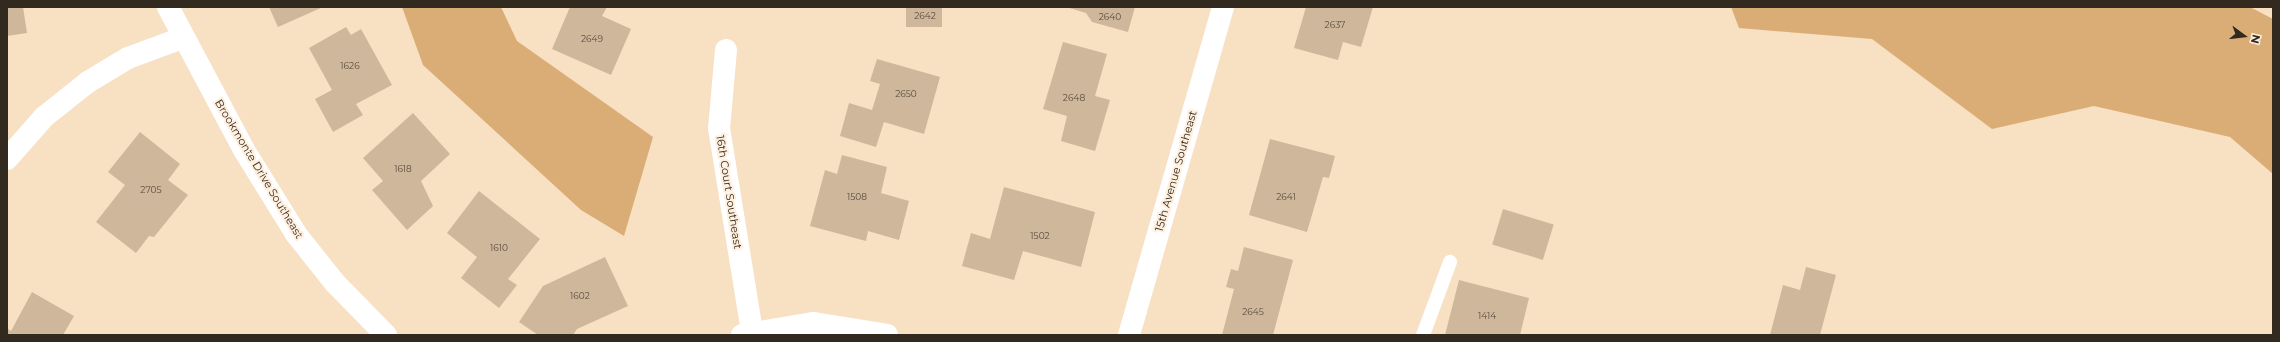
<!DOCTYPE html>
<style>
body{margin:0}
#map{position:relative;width:2280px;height:342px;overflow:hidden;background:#f8e0c3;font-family:Montserrat,sans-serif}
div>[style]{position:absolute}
.forest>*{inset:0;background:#dbad76}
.building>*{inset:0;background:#cfb79c;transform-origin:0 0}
.lane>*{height:14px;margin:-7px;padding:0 7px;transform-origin:7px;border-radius:7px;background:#fff}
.street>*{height:22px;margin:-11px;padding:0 11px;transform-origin:11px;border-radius:11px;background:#fff}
span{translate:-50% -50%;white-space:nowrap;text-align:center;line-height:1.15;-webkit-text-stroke:4px #feefde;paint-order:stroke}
.number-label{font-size:9px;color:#5a4d3e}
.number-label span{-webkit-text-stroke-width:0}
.street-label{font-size:11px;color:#332a1f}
.frame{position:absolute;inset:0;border:8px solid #332a1f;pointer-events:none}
.north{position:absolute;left:2224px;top:16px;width:40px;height:40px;-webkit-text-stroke:3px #feefde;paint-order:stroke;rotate:105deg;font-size:11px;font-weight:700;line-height:16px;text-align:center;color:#332a1f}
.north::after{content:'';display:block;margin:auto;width:14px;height:18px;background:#332a1f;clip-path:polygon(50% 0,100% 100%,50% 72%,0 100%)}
</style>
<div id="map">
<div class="forest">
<i style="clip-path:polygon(402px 7px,501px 7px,517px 41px,653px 137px,624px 236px,581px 210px,423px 65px)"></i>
<i style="clip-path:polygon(1731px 7px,2250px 7px,2273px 19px,2273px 174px,2230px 137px,2094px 106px,1992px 129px,1872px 39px,1739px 28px)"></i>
</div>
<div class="building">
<i style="clip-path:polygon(7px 7px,23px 7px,27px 33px,7px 36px)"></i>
<i style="clip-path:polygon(269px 7px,323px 7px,278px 27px)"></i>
<i style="clip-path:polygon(570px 7px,607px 7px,602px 16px,631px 29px,611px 75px,552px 49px)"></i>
<i style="left:906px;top:7px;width:36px;height:20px"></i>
<i style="clip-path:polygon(1066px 7px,1135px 7px,1128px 32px,1092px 22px,1086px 13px)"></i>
<i style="clip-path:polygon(1306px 7px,1373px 7px,1361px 47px,1343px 42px,1338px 60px,1294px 48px)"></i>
<i style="clip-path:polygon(346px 27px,351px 35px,361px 29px,392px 85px,356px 104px,363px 115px,333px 132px,315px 99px,332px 90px,309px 48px)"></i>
<i style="clip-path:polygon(1063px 42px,1107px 54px,1095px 96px,1110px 100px,1095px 151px,1061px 141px,1067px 116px,1043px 109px)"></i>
<i style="clip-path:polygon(877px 59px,940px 77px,924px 134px,884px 122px,876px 147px,840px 136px,849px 103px,872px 110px,880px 84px,870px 81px)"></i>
<i style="clip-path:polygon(413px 113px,450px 154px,421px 181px,433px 206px,407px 230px,372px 190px,383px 181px,363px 158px)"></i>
<i style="clip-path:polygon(140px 132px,180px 164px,168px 180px,188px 195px,154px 237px,149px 236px,136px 253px,96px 222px,125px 185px,108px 172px)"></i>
<i style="clip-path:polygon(1270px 139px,1335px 156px,1329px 178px,1323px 177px,1307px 232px,1249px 215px)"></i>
<i style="clip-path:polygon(842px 155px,887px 167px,881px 193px,909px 201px,899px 240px,868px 231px,866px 241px,810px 226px,825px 170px,837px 174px)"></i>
<i style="clip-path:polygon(1004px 187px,1095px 212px,1081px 267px,1023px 251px,1014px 280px,962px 266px,971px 233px,990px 239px)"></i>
<i style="clip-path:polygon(479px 191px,540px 239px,508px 279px,517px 285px,499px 308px,461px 278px,477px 257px,447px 233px)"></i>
<i style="left:1503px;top:209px;width:53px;height:37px;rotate:17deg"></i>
<i style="clip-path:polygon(1244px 247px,1293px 260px,1273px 335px,1222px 335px,1234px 289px,1226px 287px,1231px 269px,1238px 271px)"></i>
<i style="clip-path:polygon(605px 257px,628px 306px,577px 329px,573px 335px,538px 335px,519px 322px,543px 286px)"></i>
<i style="clip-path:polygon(1806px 267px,1836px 275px,1820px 335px,1770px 335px,1783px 285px,1800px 290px)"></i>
<i style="clip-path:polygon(1459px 280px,1529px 298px,1520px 335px,1445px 335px)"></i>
<i style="clip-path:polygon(32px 292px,74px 316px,63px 335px,7px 335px,7px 328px,11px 331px)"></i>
</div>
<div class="lane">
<i style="left:1423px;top:335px;width:78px;rotate:-69.7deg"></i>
</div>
<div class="street">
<i style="left:168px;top:7px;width:162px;rotate:62deg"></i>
<i style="left:244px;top:150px;width:99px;rotate:58.2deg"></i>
<i style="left:296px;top:234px;width:63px;rotate:51.5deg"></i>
<i style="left:335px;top:283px;width:73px;rotate:45.6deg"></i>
<i style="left:726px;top:50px;width:78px;rotate:95.1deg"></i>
<i style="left:719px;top:128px;width:207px;rotate:80.8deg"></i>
<i style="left:7px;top:159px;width:56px;rotate:-48.6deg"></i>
<i style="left:44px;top:117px;width:56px;rotate:-38.5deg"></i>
<i style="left:88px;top:82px;width:47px;rotate:-31deg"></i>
<i style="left:128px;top:58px;width:58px;rotate:-20.3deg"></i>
<i style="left:742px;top:335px;width:73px;rotate:-9.5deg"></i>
<i style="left:814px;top:323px;width:74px;rotate:9.3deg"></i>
<i style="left:1129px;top:335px;width:341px;rotate:-74deg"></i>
</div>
<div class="number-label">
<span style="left:925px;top:16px">2642</span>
<span style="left:1110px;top:17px">2640</span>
<span style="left:1335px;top:25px">2637</span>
<span style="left:592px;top:39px">2649</span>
<span style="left:350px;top:66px">1626</span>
<span style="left:906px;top:94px">2650</span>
<span style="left:1074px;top:98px">2648</span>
<span style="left:403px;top:169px">1618</span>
<span style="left:151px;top:190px">2705</span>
<span style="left:857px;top:197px">1508</span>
<span style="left:1286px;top:197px">2641</span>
<span style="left:1040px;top:236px">1502</span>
<span style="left:499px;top:248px">1610</span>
<span style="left:580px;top:296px">1602</span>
<span style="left:1253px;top:312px">2645</span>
<span style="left:1487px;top:316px">1414</span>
</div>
<div class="street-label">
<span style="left:259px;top:169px;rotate:59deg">Brookmonte Drive Southeast</span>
<span style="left:1176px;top:171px;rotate:-74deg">15th Avenue Southeast</span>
<span style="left:729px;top:192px;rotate:81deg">16th Court Southeast</span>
</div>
<div class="frame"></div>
<div class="north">N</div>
</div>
